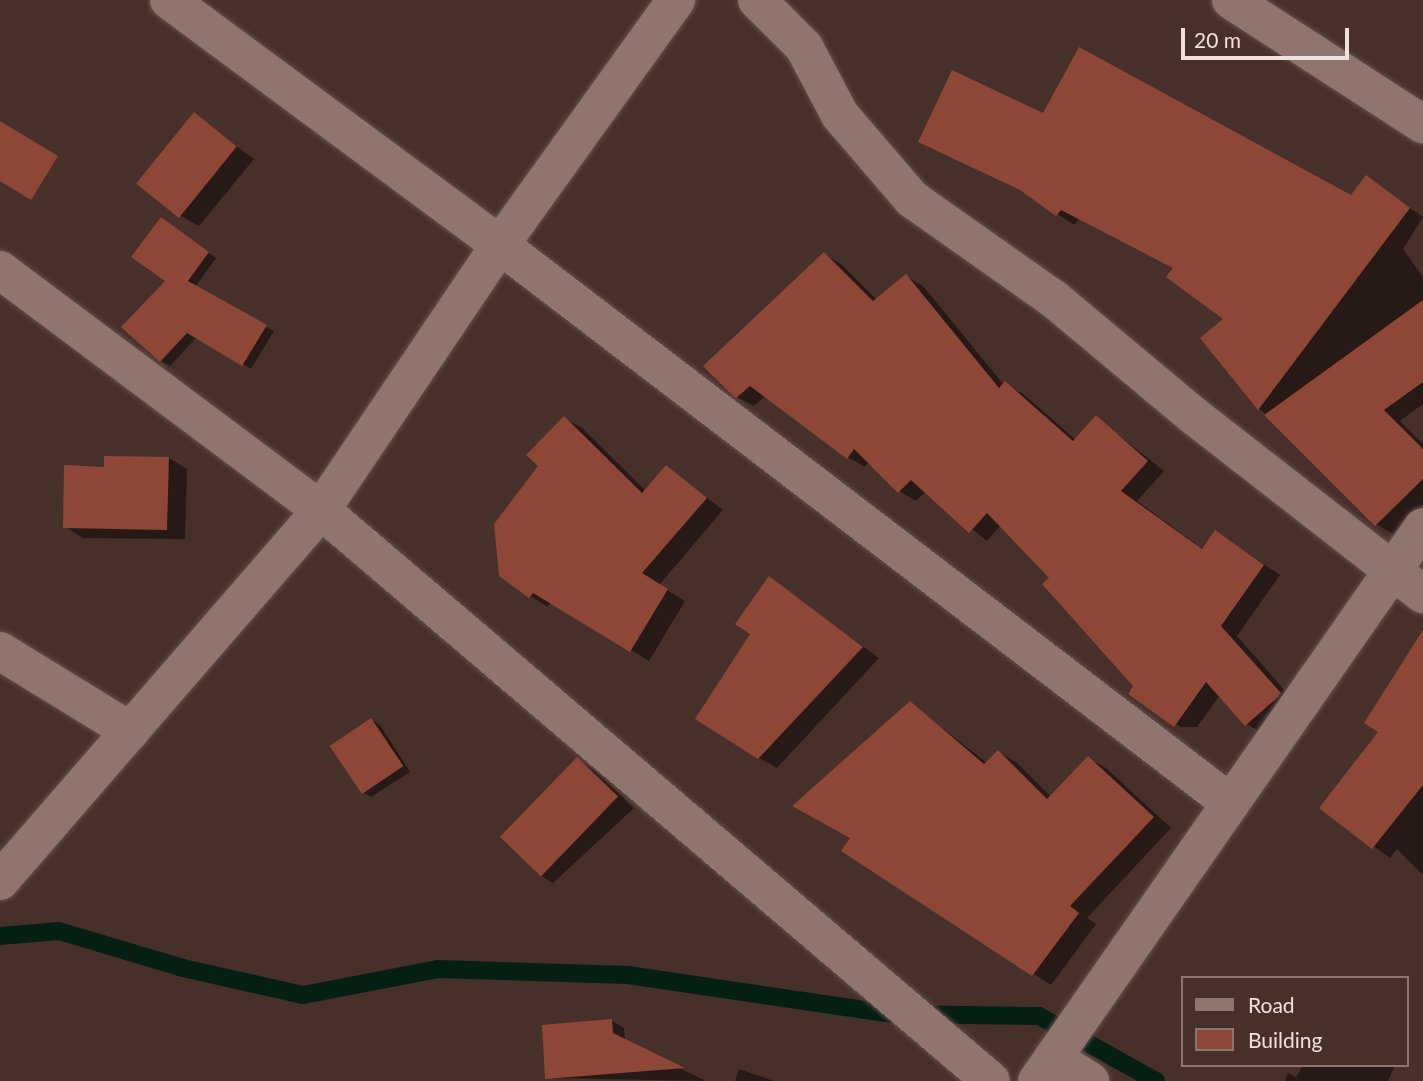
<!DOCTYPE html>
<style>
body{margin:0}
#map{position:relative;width:1423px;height:1081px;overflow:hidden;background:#48302a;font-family:Lato,sans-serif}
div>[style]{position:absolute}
.shadow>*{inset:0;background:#0007}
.stream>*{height:18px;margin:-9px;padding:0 9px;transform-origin:9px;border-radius:9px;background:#061f13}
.building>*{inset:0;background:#8e4637;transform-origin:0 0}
.roads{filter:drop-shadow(0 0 2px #644f4c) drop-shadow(0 0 2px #644f4c)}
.street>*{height:38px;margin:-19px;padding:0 19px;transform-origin:19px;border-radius:19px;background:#90746e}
span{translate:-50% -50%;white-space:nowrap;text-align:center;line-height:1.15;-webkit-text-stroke:5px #48302a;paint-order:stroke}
.legend{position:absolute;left:1181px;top:976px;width:228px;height:91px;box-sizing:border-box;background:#48302a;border:2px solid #8c7672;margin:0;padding:9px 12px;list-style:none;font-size:21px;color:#f1e0dd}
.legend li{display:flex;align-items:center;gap:14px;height:35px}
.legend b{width:35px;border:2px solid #8c7672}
.scale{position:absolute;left:1181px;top:28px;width:168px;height:32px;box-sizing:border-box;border:4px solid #f1e0dd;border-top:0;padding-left:9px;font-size:21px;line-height:24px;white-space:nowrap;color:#f1e0dd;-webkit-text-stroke:5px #48302a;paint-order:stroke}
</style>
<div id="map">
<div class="shadow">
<i style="clip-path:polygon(194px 115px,254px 159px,199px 226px,181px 216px)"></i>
<i style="clip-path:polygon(1043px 115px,1352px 197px,1366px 178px,1423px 217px,1403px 249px,1423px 277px,1423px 404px,1400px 421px,1423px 444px,1423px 505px,1393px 534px,1376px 524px,1255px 404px,1226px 319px,1175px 268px,1079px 219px,1074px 225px,1028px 194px)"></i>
<i style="clip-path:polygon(170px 225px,216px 258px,195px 287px,274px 331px,251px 369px,197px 337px,170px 366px,161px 361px)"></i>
<i style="clip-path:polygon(825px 254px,841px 264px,877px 300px,906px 276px,923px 286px,1004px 385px,1022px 393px,1076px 440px,1096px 417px,1164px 471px,1137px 501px,1204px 550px,1216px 532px,1280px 575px,1237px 636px,1296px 703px,1263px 734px,1247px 724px,1220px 695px,1197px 727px,1181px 727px,1163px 717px,1051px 578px,1001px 525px,987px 541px,926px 491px,916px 501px,899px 491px,869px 461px,865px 467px,848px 457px,766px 395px,754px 406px,737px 397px)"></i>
<i style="clip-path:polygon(564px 418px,582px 428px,646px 491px,666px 467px,723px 510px,659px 585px,685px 601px,649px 661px,551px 602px,548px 607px,530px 596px,540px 465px)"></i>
<i style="clip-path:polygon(169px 458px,187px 469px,185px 539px,83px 538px,65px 527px,106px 468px)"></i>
<i style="clip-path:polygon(770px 579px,879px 658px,777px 768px,759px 758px,753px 634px)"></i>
<i style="clip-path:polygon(1423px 674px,1423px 875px,1397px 849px,1390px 858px,1321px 808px)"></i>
<i style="clip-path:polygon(910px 703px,987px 763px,998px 752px,1016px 762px,1051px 797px,1088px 758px,1106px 768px,1171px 828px,1087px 918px,1096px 924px,1051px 985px,844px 850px)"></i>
<i style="clip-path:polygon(371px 720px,380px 725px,410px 772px,371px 797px,362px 792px)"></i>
<i style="clip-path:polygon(577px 759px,595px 770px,634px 808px,553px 883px,535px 872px)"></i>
<i style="clip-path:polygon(612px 1021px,624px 1028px,625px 1041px,706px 1081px,547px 1078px)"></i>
<i style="clip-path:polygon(1303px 1065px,1395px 1065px,1388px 1081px,1285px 1081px,1288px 1073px,1296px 1077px)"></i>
<i style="clip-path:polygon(739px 1069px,774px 1081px,735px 1081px)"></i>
</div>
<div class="stream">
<i style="left:0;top:936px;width:59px;rotate:-4.8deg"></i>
<i style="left:59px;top:931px;width:129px;rotate:16.6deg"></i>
<i style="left:183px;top:968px;width:123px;rotate:12.7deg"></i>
<i style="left:303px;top:995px;width:137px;rotate:-10.9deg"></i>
<i style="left:438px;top:969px;width:190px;rotate:1.8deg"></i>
<i style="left:628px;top:975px;width:266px;rotate:8.4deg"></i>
<i style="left:891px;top:1014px;width:148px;rotate:0.8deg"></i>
<i style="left:1039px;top:1016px;width:134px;rotate:29.1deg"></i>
</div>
<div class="building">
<i style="clip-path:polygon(1079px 47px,1351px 195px,1366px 175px,1410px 208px,1258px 410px,1200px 338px,1223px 319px,1166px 277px,1173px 268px,1061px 210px,1056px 216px,1020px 190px,918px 142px,952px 70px,1043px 113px)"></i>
<i style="left:194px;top:112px;width:55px;height:92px;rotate:39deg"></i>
<i style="clip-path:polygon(0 121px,58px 156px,31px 200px,0 181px)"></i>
<i style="clip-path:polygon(161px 217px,209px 252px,188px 281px,267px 325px,242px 366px,187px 333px,160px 362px,121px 327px,165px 281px,131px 257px)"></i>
<i style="clip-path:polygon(824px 252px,873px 301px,906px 274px,999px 388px,1005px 381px,1073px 441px,1096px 415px,1148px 461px,1121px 491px,1202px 549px,1215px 530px,1264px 565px,1221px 626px,1281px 693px,1278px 697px,1245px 726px,1206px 682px,1174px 727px,1128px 694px,1133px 686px,1042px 584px,1049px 578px,987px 513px,969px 533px,911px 480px,898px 493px,854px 449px,847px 459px,750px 386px,736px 398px,730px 393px,703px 366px)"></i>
<i style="clip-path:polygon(1423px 300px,1423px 382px,1384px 410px,1423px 449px,1423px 479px,1375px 526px,1264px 415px)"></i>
<i style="clip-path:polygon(564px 416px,642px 493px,666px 465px,707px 498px,642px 573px,668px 589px,630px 652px,533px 593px,529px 598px,499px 576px,494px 524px,538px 466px,526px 455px)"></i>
<i style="clip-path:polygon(104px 456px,169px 457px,167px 530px,63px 528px,64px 465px,104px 467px)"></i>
<i style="clip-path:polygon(769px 576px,863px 647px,758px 759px,695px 719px,750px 634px,735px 624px)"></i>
<i style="clip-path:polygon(1423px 630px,1423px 785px,1372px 849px,1319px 808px,1378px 732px,1364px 723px)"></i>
<i style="clip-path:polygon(910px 701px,984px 764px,998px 750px,1047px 799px,1088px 756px,1154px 817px,1070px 906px,1079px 913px,1032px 976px,841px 851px,850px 838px,792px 806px)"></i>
<i style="left:371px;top:718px;width:58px;height:50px;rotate:56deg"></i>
<i style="left:577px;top:757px;width:57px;height:111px;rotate:44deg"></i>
<i style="clip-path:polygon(612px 1019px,613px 1033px,685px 1068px,545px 1079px,542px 1025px)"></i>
</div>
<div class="roads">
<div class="street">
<i style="left:169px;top:0;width:412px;rotate:36.5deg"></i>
<i style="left:500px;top:245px;width:917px;rotate:37.38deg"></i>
<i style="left:757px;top:0;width:66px;rotate:45deg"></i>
<i style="left:804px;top:47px;width:77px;rotate:62.1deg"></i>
<i style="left:840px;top:115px;width:111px;rotate:49.4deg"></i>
<i style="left:912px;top:199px;width:174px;rotate:35.2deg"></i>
<i style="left:1054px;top:299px;width:182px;rotate:39.9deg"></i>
<i style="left:1194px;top:416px;width:290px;rotate:37.9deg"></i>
<i style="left:1231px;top:0;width:229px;rotate:32.9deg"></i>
<i style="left:0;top:270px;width:401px;rotate:36.8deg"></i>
<i style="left:321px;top:510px;width:880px;rotate:40.44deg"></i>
<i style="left:0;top:651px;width:153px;rotate:31.6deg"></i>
<i style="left:0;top:881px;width:491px;rotate:-49.1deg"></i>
<i style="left:321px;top:510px;width:320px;rotate:-56deg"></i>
<i style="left:500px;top:245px;width:302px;rotate:-54.3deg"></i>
<i style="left:1053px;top:1058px;width:44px;rotate:31.9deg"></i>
<i style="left:1037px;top:1081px;width:675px;rotate:-55.13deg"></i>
</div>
</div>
<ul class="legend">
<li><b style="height:9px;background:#90746e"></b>Road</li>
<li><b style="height:19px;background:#8e4637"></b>Building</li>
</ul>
<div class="scale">20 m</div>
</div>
